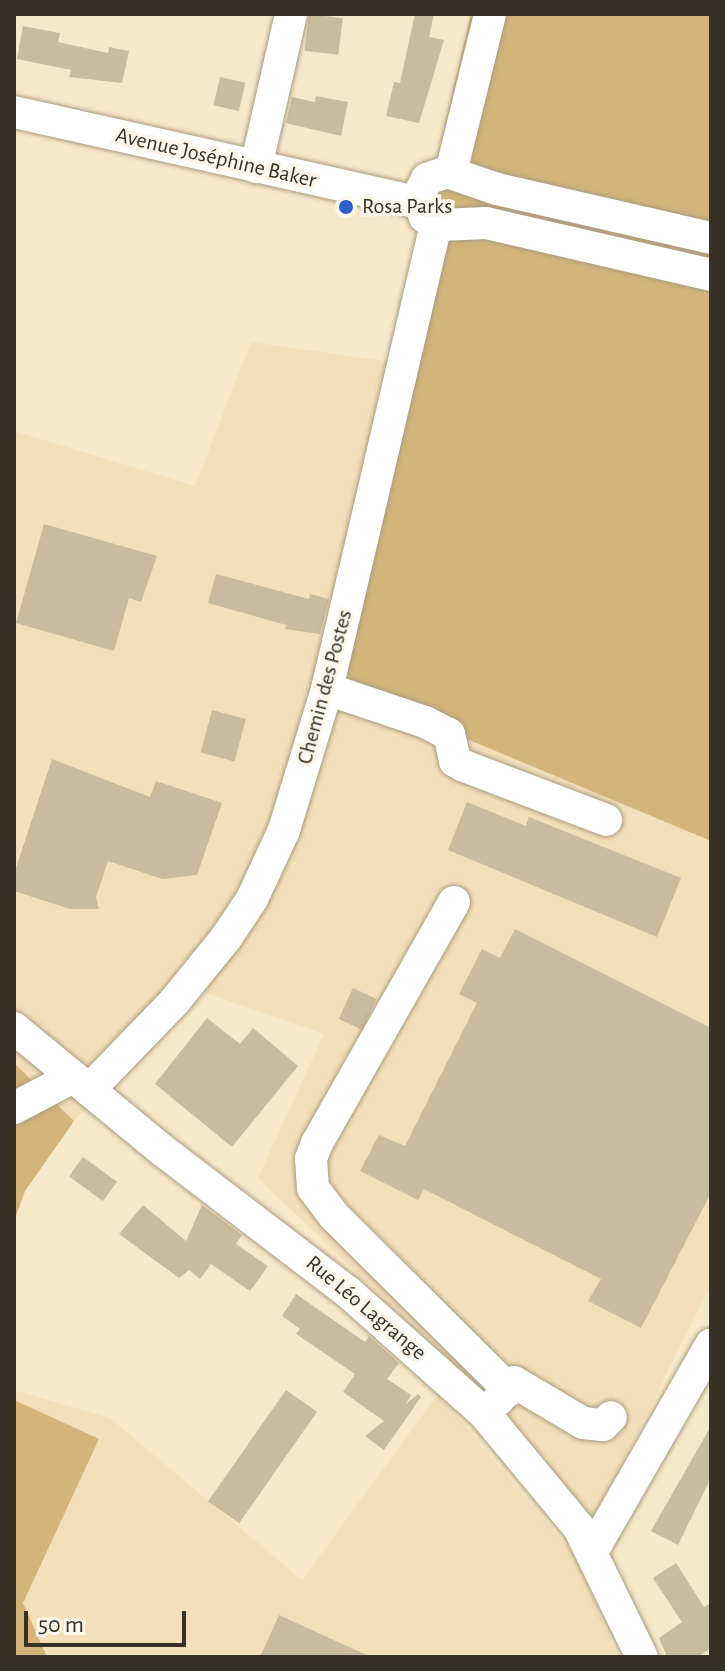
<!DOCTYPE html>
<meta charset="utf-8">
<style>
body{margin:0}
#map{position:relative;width:725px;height:1671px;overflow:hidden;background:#f8e8ca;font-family:"Alegreya Sans",sans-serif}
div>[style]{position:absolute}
.built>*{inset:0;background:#f3dfba}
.green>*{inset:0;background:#d3b57b}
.building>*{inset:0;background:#cabb9e;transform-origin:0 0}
.roads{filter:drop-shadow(0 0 2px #aa9b7e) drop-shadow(0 0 2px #aa9b7e)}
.minor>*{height:32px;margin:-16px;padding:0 16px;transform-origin:16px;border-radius:16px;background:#fff}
.dots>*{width:22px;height:22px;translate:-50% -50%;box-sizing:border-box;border:4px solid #fdf6ea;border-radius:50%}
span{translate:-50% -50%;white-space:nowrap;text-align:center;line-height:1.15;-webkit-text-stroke:7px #fdf6ea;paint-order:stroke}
.street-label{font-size:22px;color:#383226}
.poi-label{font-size:22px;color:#383226}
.left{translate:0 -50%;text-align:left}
.frame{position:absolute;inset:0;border:16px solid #383226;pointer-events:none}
.scale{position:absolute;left:24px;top:1611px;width:162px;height:36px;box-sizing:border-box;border:4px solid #383226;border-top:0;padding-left:10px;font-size:24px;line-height:28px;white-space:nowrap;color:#383226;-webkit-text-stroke:6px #fdf6ea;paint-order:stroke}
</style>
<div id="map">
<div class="built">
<i style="clip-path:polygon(251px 342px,392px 362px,316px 675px,711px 841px,711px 1284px,593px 1523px,500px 1411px,258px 1178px,324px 1034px,203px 992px,74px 1121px,25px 1191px,14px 1221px,14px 431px,195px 486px)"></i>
<i style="clip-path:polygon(14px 1390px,110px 1418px,302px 1580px,438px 1394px,576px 1557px,617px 1657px,14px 1657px)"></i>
</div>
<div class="green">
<i style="clip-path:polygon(471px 14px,711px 14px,711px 841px,316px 676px)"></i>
<i style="clip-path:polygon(14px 1063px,74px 1121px,25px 1191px,14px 1221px)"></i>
<i style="clip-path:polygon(14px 1400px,99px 1439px,23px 1603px,47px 1657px,14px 1657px)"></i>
</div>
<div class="building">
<i style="left:309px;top:14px;width:34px;height:37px;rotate:7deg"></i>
<i style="clip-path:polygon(415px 14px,434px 14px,429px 37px,444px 40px,419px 123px,386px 116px,394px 82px,400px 83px)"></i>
<i style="clip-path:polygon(23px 26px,60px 33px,58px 42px,108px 53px,109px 47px,129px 51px,122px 83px,69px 77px,71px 70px,17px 59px)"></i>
<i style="left:220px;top:77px;width:26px;height:29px;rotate:13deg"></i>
<i style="clip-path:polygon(316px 96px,348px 102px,341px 136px,286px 123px,292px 97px,315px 102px)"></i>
<i style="clip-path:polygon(44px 524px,157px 556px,141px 602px,129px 598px,114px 651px,16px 623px)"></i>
<i style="clip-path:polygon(216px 574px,309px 599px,310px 594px,329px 599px,320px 634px,285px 629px,286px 625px,208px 603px)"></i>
<i style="left:212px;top:710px;width:35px;height:44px;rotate:15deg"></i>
<i style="clip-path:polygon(52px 759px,150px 797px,156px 781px,222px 803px,197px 875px,162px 879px,108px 861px,96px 897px,99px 909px,70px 909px,14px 891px,14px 874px)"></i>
<i style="clip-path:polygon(467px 802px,526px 826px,529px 817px,681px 878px,657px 937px,448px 850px)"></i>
<i style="clip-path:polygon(515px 929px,711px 1028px,711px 1193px,641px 1328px,588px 1301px,601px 1279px,424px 1189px,418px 1200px,360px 1171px,379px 1135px,405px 1146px,477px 1003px,459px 994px,482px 949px,500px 958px)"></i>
<i style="left:353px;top:988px;width:26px;height:34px;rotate:25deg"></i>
<i style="clip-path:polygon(207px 1018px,240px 1044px,253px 1028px,298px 1066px,232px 1147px,155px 1084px)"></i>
<i style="left:83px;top:1157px;width:42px;height:24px;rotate:36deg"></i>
<i style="clip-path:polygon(143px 1205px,186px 1241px,202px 1205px,242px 1235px,236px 1244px,268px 1266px,250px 1291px,211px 1264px,200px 1279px,189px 1270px,179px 1278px,119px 1234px)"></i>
<i style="clip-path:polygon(296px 1294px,365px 1342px,369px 1336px,399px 1363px,387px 1379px,411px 1395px,406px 1404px,418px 1394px,421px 1397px,384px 1450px,365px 1436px,384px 1421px,343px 1392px,355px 1374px,296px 1334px,300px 1329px,282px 1316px)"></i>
<i style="left:286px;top:1390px;width:38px;height:136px;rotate:35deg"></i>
<i style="clip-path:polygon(711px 1426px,711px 1478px,678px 1545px,651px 1531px)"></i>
<i style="clip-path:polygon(676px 1563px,704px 1607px,711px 1603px,711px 1648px,698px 1657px,667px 1657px,659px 1638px,682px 1622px,653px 1578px)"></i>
<i style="clip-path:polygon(279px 1615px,371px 1657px,260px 1657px)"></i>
</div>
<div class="roads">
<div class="minor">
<i style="left:14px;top:112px;width:414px;rotate:12.6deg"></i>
<i style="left:256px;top:167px;width:157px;rotate:-77.1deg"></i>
<i style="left:451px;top:172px;width:163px;rotate:-76.1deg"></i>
<i style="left:711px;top:238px;width:220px;rotate:-167.1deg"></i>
<i style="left:497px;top:189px;width:53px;rotate:-161.2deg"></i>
<i style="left:447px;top:172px;width:21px;rotate:161deg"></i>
<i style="left:427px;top:179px;width:20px;rotate:117deg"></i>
<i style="left:418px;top:197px;width:21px;rotate:71deg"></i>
<i style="left:425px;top:217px;width:17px;rotate:28deg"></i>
<i style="left:440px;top:225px;width:46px;rotate:-2.5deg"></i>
<i style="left:486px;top:223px;width:231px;rotate:13deg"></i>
<i style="left:327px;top:689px;width:103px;rotate:18.6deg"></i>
<i style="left:425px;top:722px;width:27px;rotate:27deg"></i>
<i style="left:449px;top:734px;width:28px;rotate:77deg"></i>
<i style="left:455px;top:761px;width:10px;rotate:29deg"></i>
<i style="left:464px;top:766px;width:152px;rotate:20.8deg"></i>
<i style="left:454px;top:902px;width:277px;rotate:119.6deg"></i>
<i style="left:317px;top:1143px;width:17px;rotate:111deg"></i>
<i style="left:311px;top:1159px;width:29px;rotate:86deg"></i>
<i style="left:313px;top:1188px;width:35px;rotate:53deg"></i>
<i style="left:334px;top:1216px;width:247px;rotate:44.8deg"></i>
<i style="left:14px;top:1028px;width:192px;rotate:39.5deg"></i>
<i style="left:162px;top:1150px;width:234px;rotate:37.4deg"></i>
<i style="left:348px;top:1292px;width:182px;rotate:41.7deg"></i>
<i style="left:484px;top:1413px;width:149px;rotate:50.4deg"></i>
<i style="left:579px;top:1528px;width:144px;rotate:64deg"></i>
<i style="left:89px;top:1090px;width:122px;rotate:-46deg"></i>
<i style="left:174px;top:1002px;width:82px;rotate:-50.9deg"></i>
<i style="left:226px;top:938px;width:47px;rotate:-56.3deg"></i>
<i style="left:252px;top:899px;width:76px;rotate:-65.1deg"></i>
<i style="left:284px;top:830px;width:147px;rotate:-73deg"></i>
<i style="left:327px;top:689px;width:478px;rotate:-76.8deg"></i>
<i style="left:14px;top:1108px;width:67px;rotate:-27.7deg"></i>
<i style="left:498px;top:1400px;width:24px;rotate:-48deg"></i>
<i style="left:514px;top:1382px;width:80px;rotate:30.7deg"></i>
<i style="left:583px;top:1423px;width:20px;rotate:6deg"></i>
<i style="left:603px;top:1425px;width:11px;rotate:-45deg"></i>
<i style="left:593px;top:1550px;width:237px;rotate:-60.1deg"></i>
</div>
</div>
<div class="dots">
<i style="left:346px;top:207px;background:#2c5ecd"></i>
</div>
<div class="street-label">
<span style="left:216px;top:158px;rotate:13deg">Avenue Joséphine Baker</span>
<span style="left:325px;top:687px;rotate:-75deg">Chemin des Postes</span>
<span style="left:366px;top:1308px;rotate:40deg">Rue Léo Lagrange</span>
</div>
<div class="poi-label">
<span class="left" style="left:362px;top:207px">Rosa Parks</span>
</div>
<div class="frame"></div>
<div class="scale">50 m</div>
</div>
